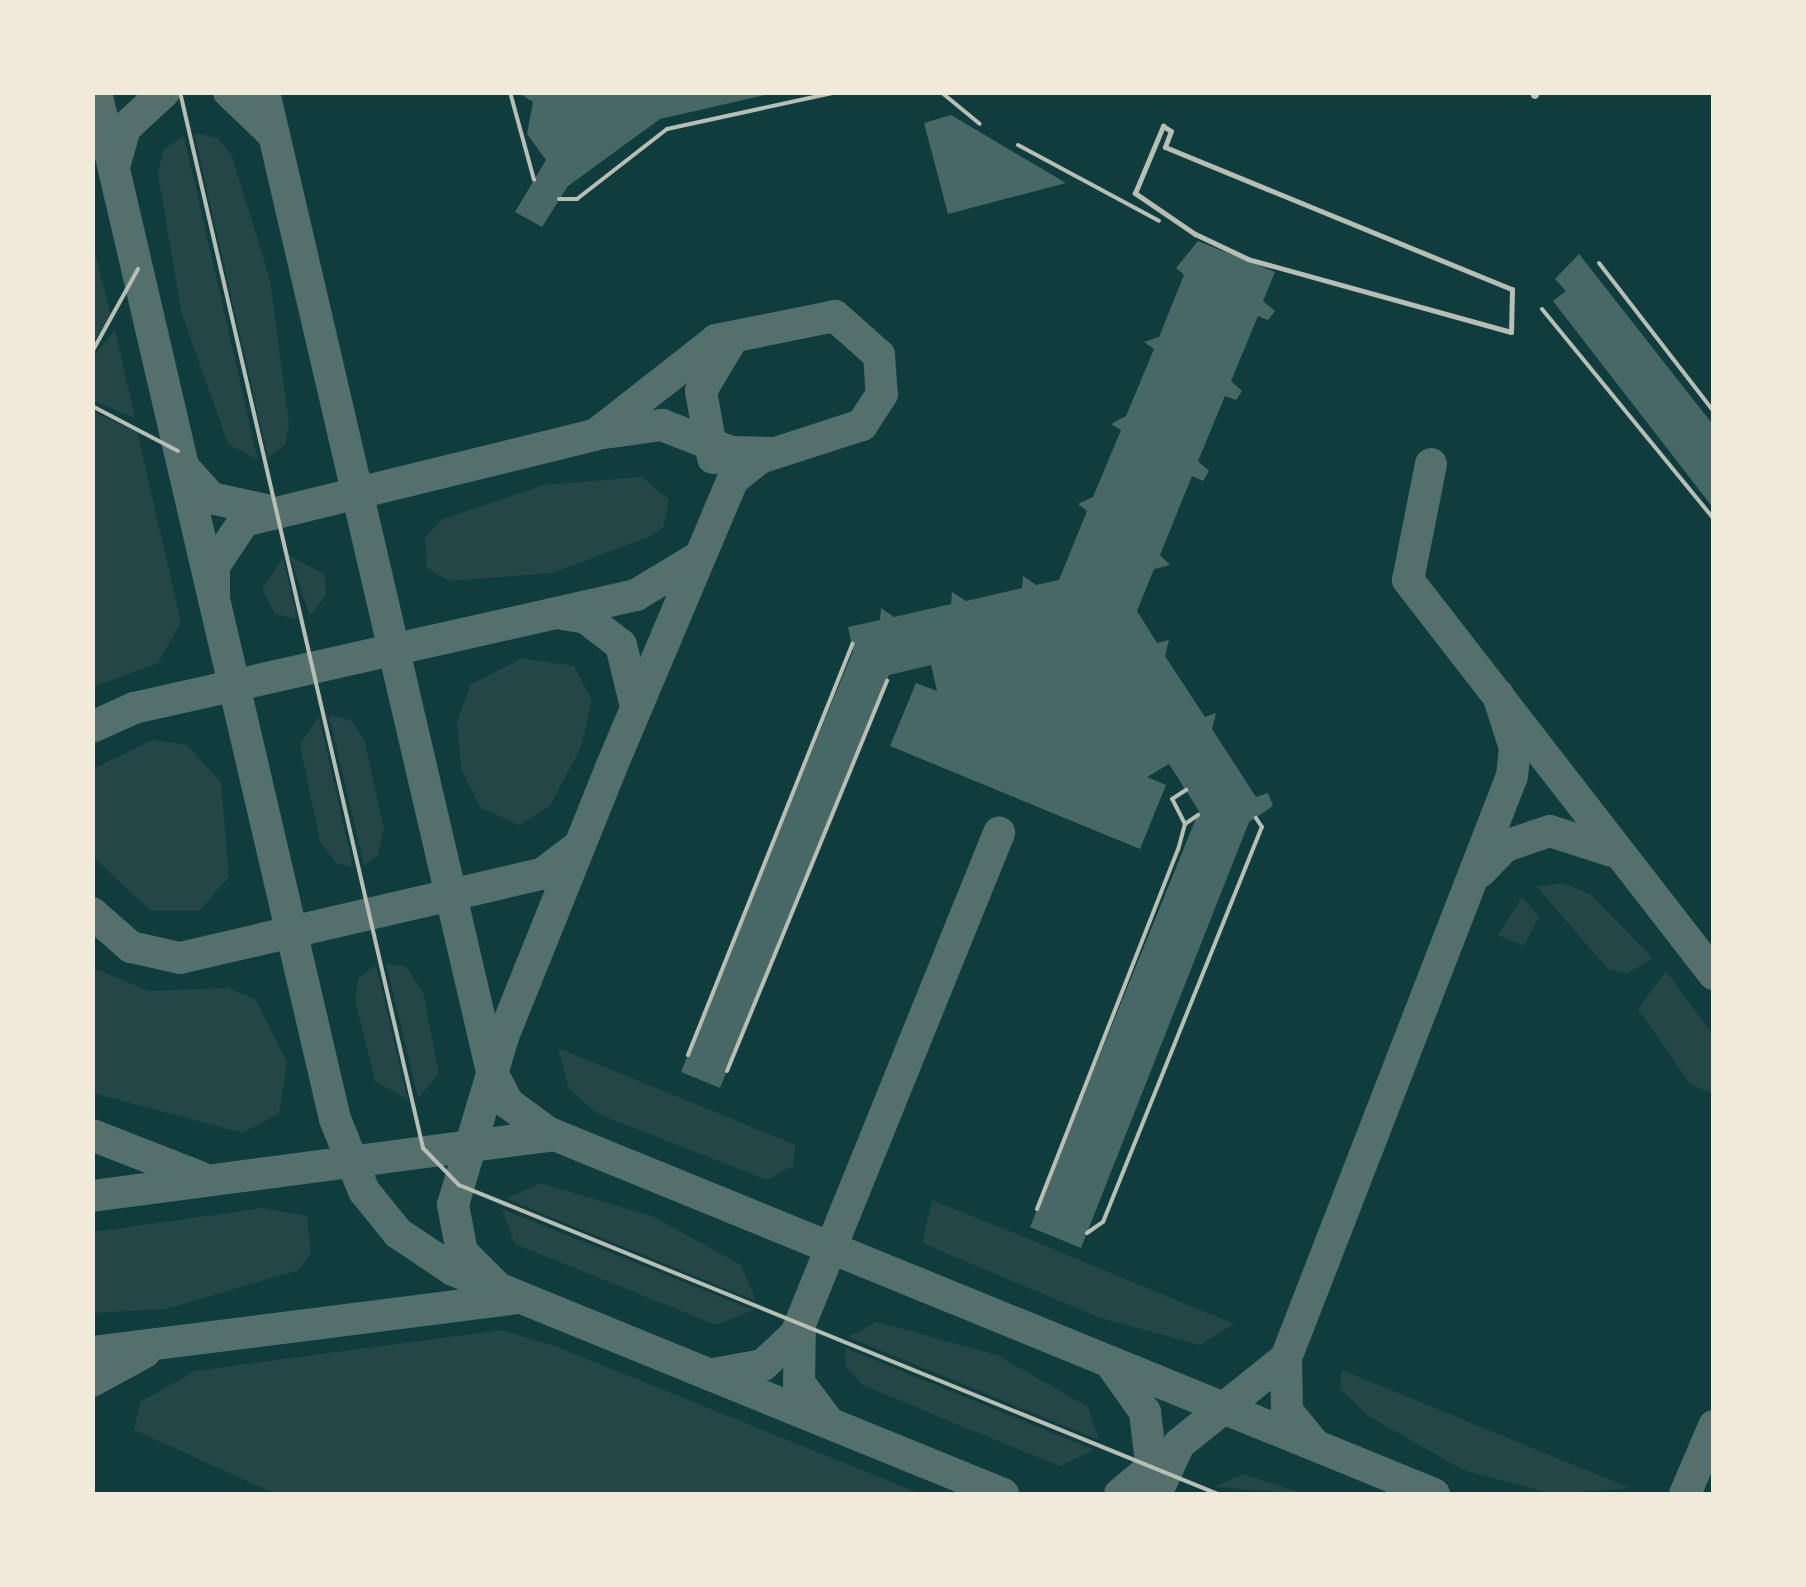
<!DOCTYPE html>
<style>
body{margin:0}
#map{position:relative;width:1806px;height:1587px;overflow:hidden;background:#0f3d3e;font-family:"Roboto Condensed",sans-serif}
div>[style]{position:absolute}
.green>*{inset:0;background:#244646}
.taxiway>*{height:32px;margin:-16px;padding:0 16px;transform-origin:16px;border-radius:16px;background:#53706d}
.building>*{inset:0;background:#486865}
.service>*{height:4px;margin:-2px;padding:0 2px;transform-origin:2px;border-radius:2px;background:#b8beb3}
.pedestrian>*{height:5px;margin:-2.5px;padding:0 2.5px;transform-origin:2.5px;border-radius:2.5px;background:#b8beb3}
.minor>*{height:8px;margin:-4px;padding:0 4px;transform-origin:4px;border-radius:4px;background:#b8beb3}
span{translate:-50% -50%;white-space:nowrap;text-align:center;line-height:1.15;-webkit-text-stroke:9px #f1e9da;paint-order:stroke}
.frame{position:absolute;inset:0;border:95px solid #f1e9da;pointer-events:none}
</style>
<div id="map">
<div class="green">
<i style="clip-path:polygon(194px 133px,218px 138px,232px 156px,270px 280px,289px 424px,285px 445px,268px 458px)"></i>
<i style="clip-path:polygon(184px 136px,258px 460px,228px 444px,181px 311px,158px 174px,163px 150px)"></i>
<i style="clip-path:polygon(92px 241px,111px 316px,93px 342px,92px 342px)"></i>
<i style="clip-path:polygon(115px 330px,135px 418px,93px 401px,93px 357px)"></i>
<i style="clip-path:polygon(92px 411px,137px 432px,181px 622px,158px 663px,93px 687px)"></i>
<i style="clip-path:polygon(642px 477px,669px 500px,663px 528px,649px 537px,552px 573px,449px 581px,427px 568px,425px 537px,441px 520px,543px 485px)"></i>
<i style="clip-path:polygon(290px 556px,324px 574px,326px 595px,310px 616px)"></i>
<i style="clip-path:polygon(283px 558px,297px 619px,275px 614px,262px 589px)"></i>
<i style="clip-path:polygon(522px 658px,574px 666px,592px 701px,581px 747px,550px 806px,519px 825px,481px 808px,461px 768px,457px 723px,470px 685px)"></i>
<i style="clip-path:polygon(329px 715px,351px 720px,364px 739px,384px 829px,378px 855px,364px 865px)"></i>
<i style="clip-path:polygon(319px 716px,353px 867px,336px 863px,320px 841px,300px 745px)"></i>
<i style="clip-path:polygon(152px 740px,187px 745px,221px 782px,229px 877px,199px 911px,151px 911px,93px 857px,93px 769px)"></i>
<i style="clip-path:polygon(1564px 883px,1590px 894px,1653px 958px,1627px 974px,1608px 969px,1536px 886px)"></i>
<i style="clip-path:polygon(1522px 897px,1539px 917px,1524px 946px,1498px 935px)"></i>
<i style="clip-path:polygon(386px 963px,406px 967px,423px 992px,439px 1074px,418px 1098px)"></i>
<i style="clip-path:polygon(376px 965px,408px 1100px,375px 1081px,355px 999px,358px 978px)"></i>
<i style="clip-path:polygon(93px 968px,149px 991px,228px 988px,255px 999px,287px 1063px,279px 1113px,243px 1133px,93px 1093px)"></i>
<i style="clip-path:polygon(1666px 971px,1713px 1035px,1713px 1094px,1690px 1084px,1638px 1009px)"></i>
<i style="clip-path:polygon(558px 1048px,796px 1145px,793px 1166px,767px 1180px,598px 1114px,569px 1089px)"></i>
<i style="clip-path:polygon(540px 1183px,652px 1216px,741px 1265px,756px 1301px,507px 1199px)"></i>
<i style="clip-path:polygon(932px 1200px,1024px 1237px,1234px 1324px,1200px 1345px,1100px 1318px,922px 1243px)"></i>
<i style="clip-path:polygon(263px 1208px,307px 1216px,311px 1253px,299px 1270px,166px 1309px,93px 1313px,93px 1232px)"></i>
<i style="clip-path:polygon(502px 1209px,753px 1310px,716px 1325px,515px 1244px)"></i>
<i style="clip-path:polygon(877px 1322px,997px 1355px,1088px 1407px,1099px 1440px,848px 1337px)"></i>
<i style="clip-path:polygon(502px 1330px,560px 1348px,921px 1494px,276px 1494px,134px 1430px,140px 1402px,195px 1371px)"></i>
<i style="clip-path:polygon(845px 1348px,1094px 1450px,1060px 1466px,961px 1426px,863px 1385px,846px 1367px)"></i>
<i style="clip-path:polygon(1342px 1370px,1630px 1488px,1553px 1494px,1463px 1470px,1368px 1416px,1340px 1389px)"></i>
<i style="clip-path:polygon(1243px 1474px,1304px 1494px,1214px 1487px)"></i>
</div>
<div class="taxiway">
<i style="left:96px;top:92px;width:1054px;rotate:76.9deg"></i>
<i style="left:335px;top:1119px;width:78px;rotate:68.1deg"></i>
<i style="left:364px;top:1191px;width:54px;rotate:51deg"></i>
<i style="left:398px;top:1233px;width:66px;rotate:33.9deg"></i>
<i style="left:453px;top:1270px;width:594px;rotate:22.16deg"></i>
<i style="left:229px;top:92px;width:57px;rotate:43.6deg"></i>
<i style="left:264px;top:92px;width:1006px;rotate:76.9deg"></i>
<i style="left:492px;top:1072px;width:35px;rotate:63deg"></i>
<i style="left:508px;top:1103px;width:49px;rotate:36.6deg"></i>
<i style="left:547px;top:1132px;width:958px;rotate:22.2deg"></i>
<i style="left:115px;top:163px;width:36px;rotate:-74deg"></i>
<i style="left:125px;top:128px;width:53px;rotate:-42.7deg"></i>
<i style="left:604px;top:433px;width:59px;rotate:-7.9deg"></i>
<i style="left:662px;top:425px;width:74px;rotate:21.4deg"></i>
<i style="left:731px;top:452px;width:40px;rotate:1.4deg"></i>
<i style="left:713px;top:458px;width:68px;rotate:-100.2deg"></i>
<i style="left:701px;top:391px;width:61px;rotate:-59.2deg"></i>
<i style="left:1431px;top:464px;width:118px;rotate:101.2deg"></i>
<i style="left:1408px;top:580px;width:499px;rotate:52.2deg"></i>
<i style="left:186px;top:470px;width:38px;rotate:48deg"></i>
<i style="left:211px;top:498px;width:56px;rotate:12.3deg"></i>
<i style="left:214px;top:600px;width:34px;rotate:-90deg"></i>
<i style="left:214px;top:566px;width:54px;rotate:-56.3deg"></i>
<i style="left:244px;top:521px;width:361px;rotate:-13.8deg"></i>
<i style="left:595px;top:435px;width:154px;rotate:-38.1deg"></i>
<i style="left:716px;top:340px;width:121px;rotate:-11.4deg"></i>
<i style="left:835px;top:316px;width:59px;rotate:41.6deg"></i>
<i style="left:879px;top:355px;width:39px;rotate:86deg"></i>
<i style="left:882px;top:394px;width:37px;rotate:123deg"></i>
<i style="left:862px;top:425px;width:107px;rotate:162.1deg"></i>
<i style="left:760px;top:458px;width:34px;rotate:142deg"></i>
<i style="left:733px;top:479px;width:314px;rotate:112.9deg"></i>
<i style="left:611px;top:768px;width:290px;rotate:111.9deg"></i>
<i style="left:503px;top:1037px;width:175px;rotate:106.6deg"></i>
<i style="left:453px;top:1205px;width:48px;rotate:79.2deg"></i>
<i style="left:462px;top:1252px;width:52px;rotate:45deg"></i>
<i style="left:562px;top:614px;width:24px;rotate:9deg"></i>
<i style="left:586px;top:618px;width:44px;rotate:37.6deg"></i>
<i style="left:621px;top:645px;width:60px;rotate:76.4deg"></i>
<i style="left:92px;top:727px;width:46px;rotate:-24.3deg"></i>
<i style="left:134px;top:708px;width:515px;rotate:-12.69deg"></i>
<i style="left:636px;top:595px;width:74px;rotate:-31.1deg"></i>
<i style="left:1480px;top:872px;width:36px;rotate:-46deg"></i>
<i style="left:1505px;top:846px;width:47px;rotate:-18.4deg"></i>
<i style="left:1550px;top:831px;width:65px;rotate:17.9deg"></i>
<i style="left:92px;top:913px;width:52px;rotate:41.1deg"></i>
<i style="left:131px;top:947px;width:50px;rotate:12.7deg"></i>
<i style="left:180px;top:958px;width:372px;rotate:-13.1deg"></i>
<i style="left:542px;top:874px;width:46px;rotate:-37.1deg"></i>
<i style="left:92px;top:1135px;width:116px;rotate:21.3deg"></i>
<i style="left:92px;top:1196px;width:465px;rotate:-7.5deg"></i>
<i style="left:800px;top:1326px;width:57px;rotate:91deg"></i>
<i style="left:799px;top:1383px;width:46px;rotate:52.9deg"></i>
<i style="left:92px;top:1352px;width:425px;rotate:-7.2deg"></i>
<i style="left:1114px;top:1368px;width:54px;rotate:54.8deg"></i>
<i style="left:1145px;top:1412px;width:77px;rotate:83.2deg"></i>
<i style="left:713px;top:1374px;width:51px;rotate:-10.2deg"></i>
<i style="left:763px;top:1365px;width:45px;rotate:-43.2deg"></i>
<i style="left:796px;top:1334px;width:541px;rotate:-67.94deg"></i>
<i style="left:92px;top:1381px;width:60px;rotate:-28.7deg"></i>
<i style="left:1314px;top:1444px;width:43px;rotate:-129.3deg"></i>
<i style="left:1287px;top:1411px;width:53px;rotate:-91.1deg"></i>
<i style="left:1286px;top:1358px;width:624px;rotate:-68.78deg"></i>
<i style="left:1512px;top:776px;width:28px;rotate:-84deg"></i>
<i style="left:1515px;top:748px;width:56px;rotate:-107.8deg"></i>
<i style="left:1120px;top:1494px;width:55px;rotate:-39.8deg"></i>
<i style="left:1156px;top:1494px;width:55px;rotate:-65.3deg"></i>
<i style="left:1179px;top:1444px;width:137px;rotate:-38.8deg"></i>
<i style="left:1685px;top:1494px;width:74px;rotate:-66.9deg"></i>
</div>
<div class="building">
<i style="clip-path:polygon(517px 92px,769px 92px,769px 94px,660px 119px,568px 186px,542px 227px,515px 212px,546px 160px,527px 134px,533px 102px)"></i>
<i style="clip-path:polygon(951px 115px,978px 131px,1066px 183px,948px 214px,924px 123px)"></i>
<i style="clip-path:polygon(1198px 241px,1275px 272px,1263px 301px,1275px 311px,1268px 320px,1258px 316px,1231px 381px,1242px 391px,1236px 400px,1225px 396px,1198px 461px,1209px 471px,1203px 481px,1192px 476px,1160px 555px,1170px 565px,1154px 569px,1137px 611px,1157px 643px,1169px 640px,1165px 656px,1205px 717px,1216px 713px,1212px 729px,1256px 797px,1268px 793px,1273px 806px,1249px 822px,1081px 1248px,1030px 1227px,1199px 811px,1169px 764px,1147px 777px,1166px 785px,1140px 849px,890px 746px,916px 683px,937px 691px,931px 665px,889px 675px,720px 1088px,681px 1072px,853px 651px,848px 627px,880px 620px,881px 608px,894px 617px,951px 604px,952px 592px,966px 601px,1022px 588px,1023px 576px,1036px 585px,1059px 580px,1087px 511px,1078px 504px,1093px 497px,1121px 430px,1111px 424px,1126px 416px,1154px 349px,1144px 342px,1159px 337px,1184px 275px,1176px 268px)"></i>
<i style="clip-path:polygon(1579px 254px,1714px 426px,1714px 509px,1553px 301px,1566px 291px,1555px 279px)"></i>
</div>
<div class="service">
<i style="left:180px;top:92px;width:1084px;rotate:77.04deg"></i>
<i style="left:423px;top:1148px;width:52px;rotate:45.8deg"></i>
<i style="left:459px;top:1185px;width:819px;rotate:22.15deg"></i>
<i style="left:510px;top:92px;width:91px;rotate:74.7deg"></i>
<i style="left:941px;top:92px;width:50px;rotate:39.4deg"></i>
<i style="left:1018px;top:145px;width:160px;rotate:28.3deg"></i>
<i style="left:559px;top:199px;width:18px"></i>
<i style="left:577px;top:199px;width:114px;rotate:-37.9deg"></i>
<i style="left:667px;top:129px;width:174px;rotate:-12.3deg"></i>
<i style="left:1599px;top:263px;width:188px;rotate:52.3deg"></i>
<i style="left:1542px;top:309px;width:271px;rotate:50.7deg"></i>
<i style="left:92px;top:352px;width:95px;rotate:-61deg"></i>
<i style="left:92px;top:406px;width:97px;rotate:27.6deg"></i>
<i style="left:1185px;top:824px;width:16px;rotate:-35deg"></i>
<i style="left:688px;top:1055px;width:443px;rotate:-68.2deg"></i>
<i style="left:727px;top:1071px;width:422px;rotate:-67.7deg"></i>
<i style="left:1037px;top:1209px;width:386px;rotate:-68.6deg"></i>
<i style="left:1178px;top:850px;width:27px;rotate:-75deg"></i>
<i style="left:1185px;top:824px;width:28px;rotate:-117deg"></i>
<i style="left:1172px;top:799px;width:17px;rotate:-33deg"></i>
<i style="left:1087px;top:1233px;width:19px;rotate:-35deg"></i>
<i style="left:1103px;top:1222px;width:426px;rotate:-68.1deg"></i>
<i style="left:1262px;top:827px;width:11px;rotate:-124deg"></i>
</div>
<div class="pedestrian">
<i style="left:1163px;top:126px;width:9px;rotate:32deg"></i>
<i style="left:1171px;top:131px;width:17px;rotate:111deg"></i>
<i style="left:1165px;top:147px;width:375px;rotate:22.3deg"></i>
<i style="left:1512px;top:289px;width:43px;rotate:91.3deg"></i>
<i style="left:1511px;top:332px;width:273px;rotate:-164.5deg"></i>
<i style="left:1248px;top:259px;width:59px;rotate:-154.7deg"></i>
<i style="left:1195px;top:234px;width:73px;rotate:-145.7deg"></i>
<i style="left:1135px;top:193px;width:73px;rotate:-67.3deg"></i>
</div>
<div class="minor">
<i style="left:1535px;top:95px;width:3px;rotate:-72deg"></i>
</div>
<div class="frame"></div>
</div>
